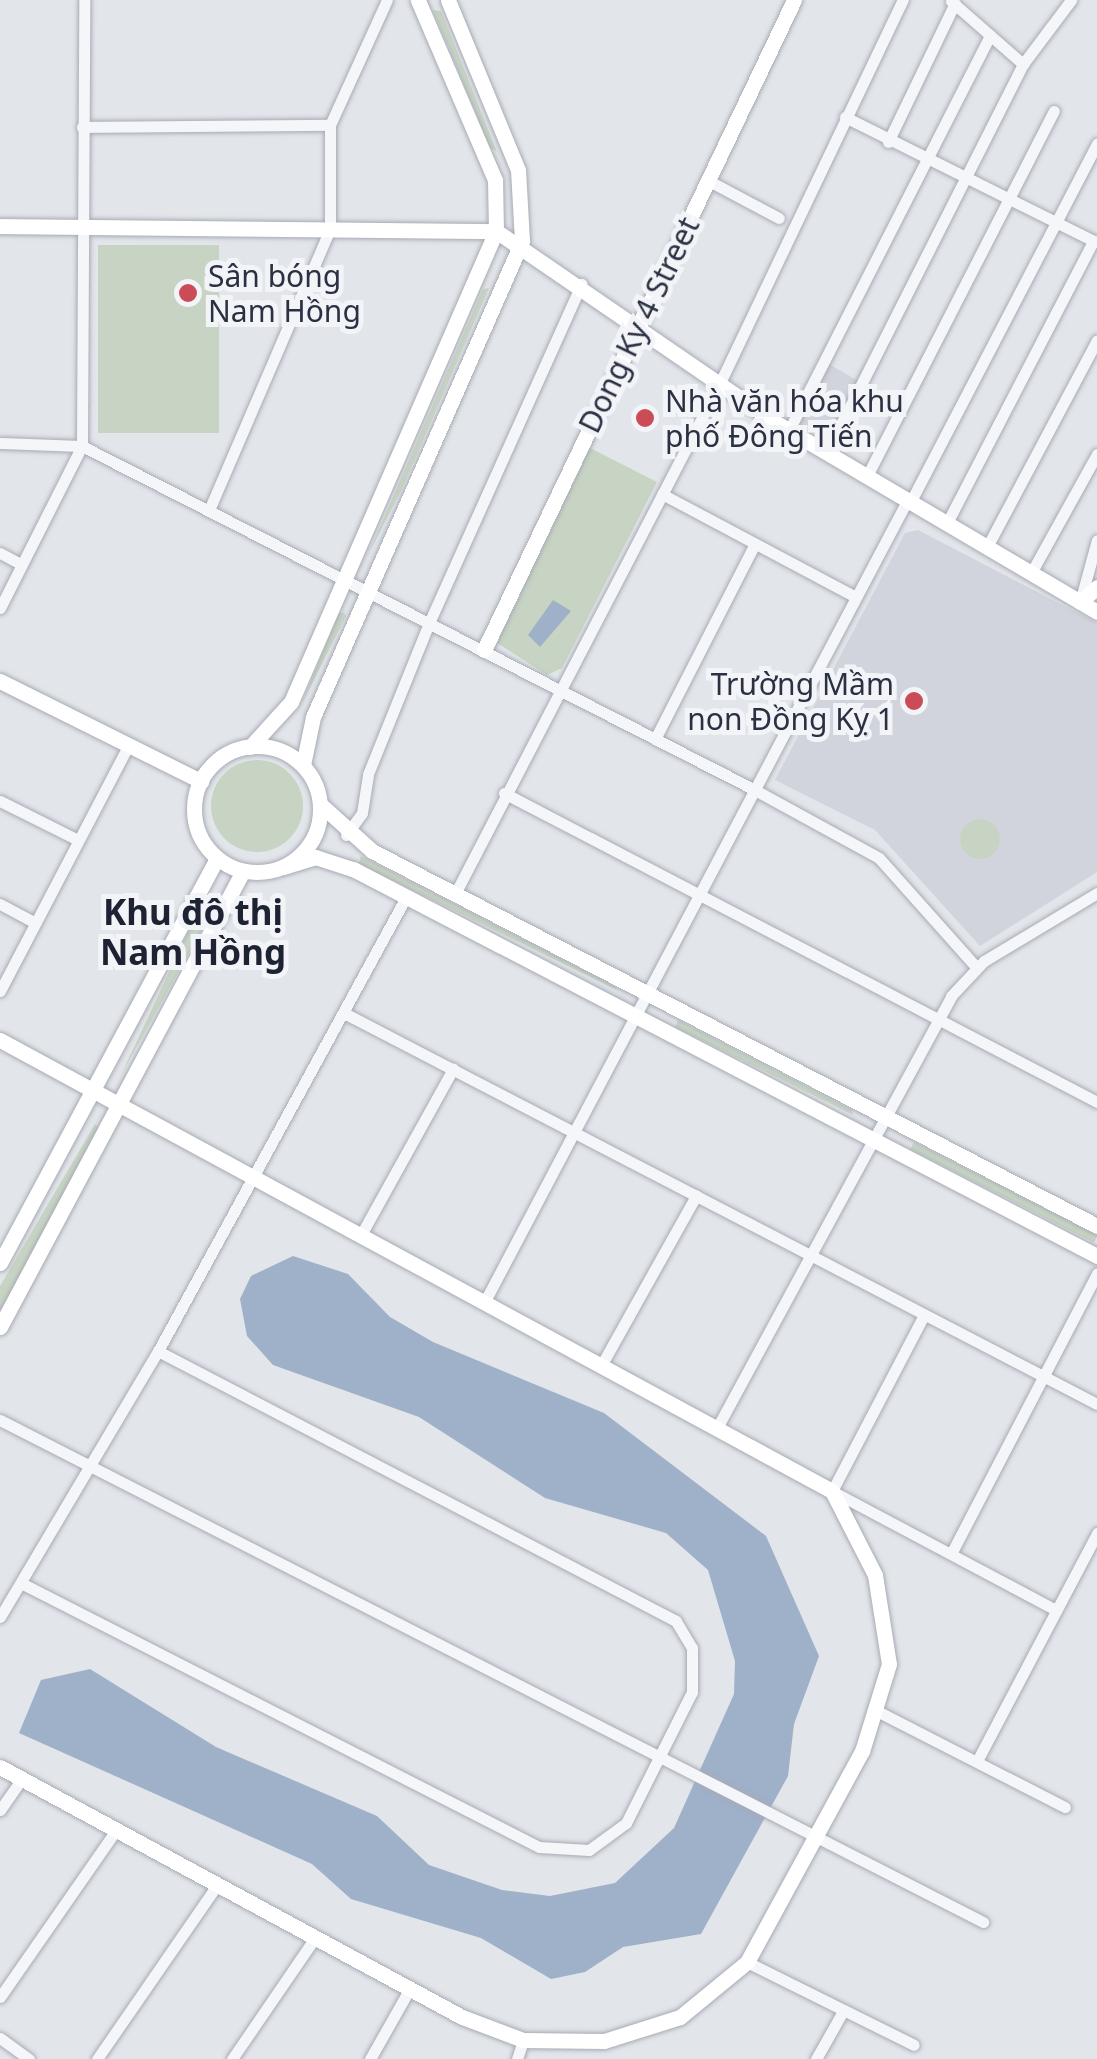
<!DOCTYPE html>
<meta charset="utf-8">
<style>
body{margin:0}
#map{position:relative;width:1097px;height:2059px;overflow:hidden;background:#e2e5ea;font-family:"Noto Sans",sans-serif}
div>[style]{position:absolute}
.built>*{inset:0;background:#d1d4dc;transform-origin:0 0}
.green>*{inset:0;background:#c7d4c4;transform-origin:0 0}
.round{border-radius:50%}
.water>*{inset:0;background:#9fb0c9}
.roads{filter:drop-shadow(0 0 2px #a7abb4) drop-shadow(0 0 2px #a7abb4)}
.street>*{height:11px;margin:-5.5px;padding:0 5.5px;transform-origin:5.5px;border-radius:5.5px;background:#f5f6f9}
.secondary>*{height:15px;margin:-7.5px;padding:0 7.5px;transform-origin:7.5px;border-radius:7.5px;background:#fff}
.secondary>.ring{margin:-7.5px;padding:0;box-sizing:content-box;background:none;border:15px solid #fff;border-radius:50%}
.dots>*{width:28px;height:28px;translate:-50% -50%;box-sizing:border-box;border:5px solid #f2f4f8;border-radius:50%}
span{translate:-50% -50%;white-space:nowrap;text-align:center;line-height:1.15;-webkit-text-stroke:10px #f2f4f8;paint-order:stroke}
.poi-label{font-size:30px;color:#2b3142}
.left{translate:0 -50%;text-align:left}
.right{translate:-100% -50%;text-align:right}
.street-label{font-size:30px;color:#2b3142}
.quarter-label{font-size:35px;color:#1d2333;font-weight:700}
</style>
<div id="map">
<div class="built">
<i style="left:827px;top:363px;width:38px;height:68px;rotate:30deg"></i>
<i style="clip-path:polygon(918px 530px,1097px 623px,1097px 872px,980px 946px,875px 830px,775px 780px,905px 533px)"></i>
</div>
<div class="green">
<i style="clip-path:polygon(433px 10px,441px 11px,497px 152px,490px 147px)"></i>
<i style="left:219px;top:245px;width:188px;height:121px;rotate:90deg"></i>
<i style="clip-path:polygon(489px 288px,402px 489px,367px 557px,483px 289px)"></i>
<i style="clip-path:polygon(590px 448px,657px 482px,562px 668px,547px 675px,497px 643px)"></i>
<i style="clip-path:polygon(344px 612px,346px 616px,302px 704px,338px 614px)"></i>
<i class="round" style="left:211px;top:760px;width:92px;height:92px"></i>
<i class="round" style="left:960px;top:819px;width:40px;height:40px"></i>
<i style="clip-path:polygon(361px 856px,616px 987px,617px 990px,359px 864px)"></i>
<i style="clip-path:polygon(208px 902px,213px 910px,121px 1075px,200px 906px)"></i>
<i style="clip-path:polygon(678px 1020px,852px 1110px,853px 1115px,675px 1027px)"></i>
<i style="clip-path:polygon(95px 1124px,99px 1128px,0 1311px,0 1286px)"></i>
<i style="left:914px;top:1142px;width:206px;height:8px;rotate:27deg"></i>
</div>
<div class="water">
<i style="clip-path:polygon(553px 600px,571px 611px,540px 647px,528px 635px)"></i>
<i style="clip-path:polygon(293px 1256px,348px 1274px,390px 1317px,433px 1342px,604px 1413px,766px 1536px,819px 1656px,794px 1724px,788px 1776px,701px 1934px,623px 1947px,585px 1972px,551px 1979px,481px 1938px,351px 1899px,312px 1864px,19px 1733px,41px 1680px,90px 1669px,216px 1747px,377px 1816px,429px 1865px,502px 1890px,550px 1896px,615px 1883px,674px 1828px,734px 1694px,735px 1661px,708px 1570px,666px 1533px,545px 1498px,419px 1417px,273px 1365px,247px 1336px,240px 1299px,251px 1276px)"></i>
</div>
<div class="roads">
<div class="street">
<i style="left:951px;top:1px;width:96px;rotate:41.2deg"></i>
<i style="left:845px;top:117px;width:280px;rotate:26.5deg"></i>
<i style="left:82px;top:127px;width:248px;rotate:-0.5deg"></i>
<i style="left:888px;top:142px;width:154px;rotate:-64.3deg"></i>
<i style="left:709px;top:181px;width:79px;rotate:27.9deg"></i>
<i style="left:789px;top:430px;width:443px;rotate:-63deg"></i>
<i style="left:0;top:443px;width:82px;rotate:2.1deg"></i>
<i style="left:82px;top:446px;width:756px;rotate:27.07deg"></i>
<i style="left:755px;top:790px;width:141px;rotate:28.7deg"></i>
<i style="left:879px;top:858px;width:146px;rotate:48.3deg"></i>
<i style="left:827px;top:452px;width:435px;rotate:-63.2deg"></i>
<i style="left:1023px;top:64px;width:80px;rotate:-53.1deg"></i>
<i style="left:867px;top:476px;width:410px;rotate:-62.9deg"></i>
<i style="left:662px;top:494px;width:217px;rotate:28deg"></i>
<i style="left:911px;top:501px;width:403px;rotate:-62.5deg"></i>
<i style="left:209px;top:510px;width:306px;rotate:-66.7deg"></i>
<i style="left:330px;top:229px;width:104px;rotate:-90deg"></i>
<i style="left:330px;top:125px;width:137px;rotate:-65.5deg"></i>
<i style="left:947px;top:523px;width:318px;rotate:-62.6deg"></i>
<i style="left:987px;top:547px;width:234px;rotate:-62deg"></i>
<i style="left:0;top:553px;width:24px;rotate:28deg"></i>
<i style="left:1031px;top:573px;width:136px;rotate:-61deg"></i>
<i style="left:1080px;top:602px;width:64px;rotate:-74.7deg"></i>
<i style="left:0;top:608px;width:182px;rotate:-63.2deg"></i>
<i style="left:82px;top:446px;width:446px;rotate:-89.7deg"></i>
<i style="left:655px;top:739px;width:219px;rotate:-62.9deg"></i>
<i style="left:504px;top:793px;width:669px;rotate:27.52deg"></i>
<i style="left:0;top:801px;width:87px;rotate:26.6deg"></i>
<i style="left:346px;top:835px;width:27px;rotate:-54deg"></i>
<i style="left:362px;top:813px;width:39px;rotate:-81deg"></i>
<i style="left:368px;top:774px;width:163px;rotate:-68deg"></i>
<i style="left:429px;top:623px;width:372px;rotate:-65.8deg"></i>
<i style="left:456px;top:892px;width:571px;rotate:-62.58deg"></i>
<i style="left:719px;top:385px;width:427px;rotate:-64.5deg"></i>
<i style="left:0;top:904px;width:40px;rotate:28deg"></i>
<i style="left:0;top:991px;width:279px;rotate:-62.4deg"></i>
<i style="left:344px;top:1013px;width:848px;rotate:27.44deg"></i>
<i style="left:362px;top:1233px;width:188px;rotate:-61deg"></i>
<i style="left:485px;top:1301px;width:907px;rotate:-62.19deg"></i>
<i style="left:924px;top:1315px;width:199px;rotate:117.6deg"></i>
<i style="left:832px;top:1491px;width:254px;rotate:28deg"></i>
<i style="left:602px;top:1364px;width:193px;rotate:-60.8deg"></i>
<i style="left:0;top:1420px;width:1104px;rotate:27.05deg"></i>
<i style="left:718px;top:1426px;width:489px;rotate:-61.5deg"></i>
<i style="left:951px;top:996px;width:48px;rotate:-46.7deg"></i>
<i style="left:984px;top:961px;width:132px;rotate:-31deg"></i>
<i style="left:952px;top:1552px;width:314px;rotate:-62.5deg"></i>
<i style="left:21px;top:1583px;width:581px;rotate:27.01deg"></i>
<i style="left:539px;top:1847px;width:50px;rotate:3.4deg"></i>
<i style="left:589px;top:1850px;width:46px;rotate:-36.1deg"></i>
<i style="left:626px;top:1823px;width:147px;rotate:-63.3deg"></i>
<i style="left:692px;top:1692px;width:44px;rotate:-90deg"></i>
<i style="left:692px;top:1648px;width:31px;rotate:-121deg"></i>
<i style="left:676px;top:1621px;width:584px;rotate:-152.47deg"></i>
<i style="left:0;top:1617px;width:309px;rotate:-59.3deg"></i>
<i style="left:158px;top:1351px;width:517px;rotate:-61.35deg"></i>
<i style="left:877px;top:1711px;width:211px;rotate:27.1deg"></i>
<i style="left:977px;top:1761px;width:258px;rotate:-62.2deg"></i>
<i style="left:0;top:1810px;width:38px;rotate:-55deg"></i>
<i style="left:747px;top:1962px;width:186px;rotate:26.4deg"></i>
<i style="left:0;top:1997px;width:203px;rotate:-55.2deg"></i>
<i style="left:0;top:2038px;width:36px;rotate:36deg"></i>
<i style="left:97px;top:2059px;width:211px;rotate:-55.4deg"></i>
<i style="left:232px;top:2059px;width:147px;rotate:-55.6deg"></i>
<i style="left:370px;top:2059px;width:79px;rotate:-60.5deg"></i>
<i style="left:517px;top:2059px;width:20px;rotate:-72deg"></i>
<i style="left:816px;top:2059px;width:55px;rotate:-60.6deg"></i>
</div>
<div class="secondary">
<i style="left:0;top:226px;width:496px;rotate:0.6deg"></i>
<i style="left:496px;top:231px;width:336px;rotate:34.4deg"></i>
<i style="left:773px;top:421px;width:376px;rotate:30.5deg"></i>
<i style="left:1080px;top:602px;width:23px;rotate:-41deg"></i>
<i style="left:484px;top:650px;width:720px;rotate:-64.5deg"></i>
<i style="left:0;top:681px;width:225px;rotate:26.5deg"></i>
<i class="ring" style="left:194px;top:746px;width:111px;height:111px"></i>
<i style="left:250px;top:747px;width:61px;rotate:-47.7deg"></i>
<i style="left:291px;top:702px;width:514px;rotate:-66.48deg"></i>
<i style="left:496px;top:231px;width:51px;rotate:-91.1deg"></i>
<i style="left:495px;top:180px;width:196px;rotate:-113.2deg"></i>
<i style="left:303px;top:765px;width:49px;rotate:-78.2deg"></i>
<i style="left:313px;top:717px;width:520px;rotate:-66.29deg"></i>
<i style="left:522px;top:241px;width:71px;rotate:-93.2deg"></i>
<i style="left:518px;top:170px;width:184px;rotate:-112.4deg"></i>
<i style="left:320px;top:804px;width:70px;rotate:42.1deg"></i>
<i style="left:372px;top:851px;width:816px;rotate:27.35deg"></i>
<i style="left:283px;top:867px;width:34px;rotate:-17deg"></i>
<i style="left:315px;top:857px;width:40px;rotate:18deg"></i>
<i style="left:353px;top:869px;width:839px;rotate:27.48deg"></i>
<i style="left:0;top:1040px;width:946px;rotate:28.46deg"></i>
<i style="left:832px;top:1491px;width:94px;rotate:62.9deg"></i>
<i style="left:875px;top:1575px;width:90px;rotate:81.1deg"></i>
<i style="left:889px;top:1664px;width:91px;rotate:107.2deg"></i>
<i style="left:862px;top:1751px;width:240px;rotate:118.6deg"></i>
<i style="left:747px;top:1962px;width:87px;rotate:140.6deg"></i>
<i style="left:680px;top:2017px;width:80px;rotate:162.5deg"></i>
<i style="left:604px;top:2041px;width:81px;rotate:-179.3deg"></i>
<i style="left:523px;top:2040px;width:65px;rotate:-159.3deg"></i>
<i style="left:462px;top:2017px;width:525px;rotate:-151.58deg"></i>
<i style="left:0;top:1263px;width:459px;rotate:-61.8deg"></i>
<i style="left:0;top:1327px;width:517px;rotate:-61.95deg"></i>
</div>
</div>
<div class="dots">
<i style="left:188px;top:293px;background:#ca4c56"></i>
<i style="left:645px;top:418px;background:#ca4c56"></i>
<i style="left:914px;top:701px;background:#ca4c56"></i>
</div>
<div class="poi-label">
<span class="left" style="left:208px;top:293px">Sân bóng<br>Nam Hồng</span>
<span class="left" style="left:665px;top:418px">Nhà văn hóa khu<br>phố Đông Tiến</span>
<span class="right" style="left:894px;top:701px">Trường Mầm<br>non Đồng Kỵ 1</span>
</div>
<div class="street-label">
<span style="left:639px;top:325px;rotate:-64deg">Dong Ky 4 Street</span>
</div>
<div class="quarter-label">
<span style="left:193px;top:932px">Khu đô thị<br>Nam Hồng</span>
</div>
</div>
